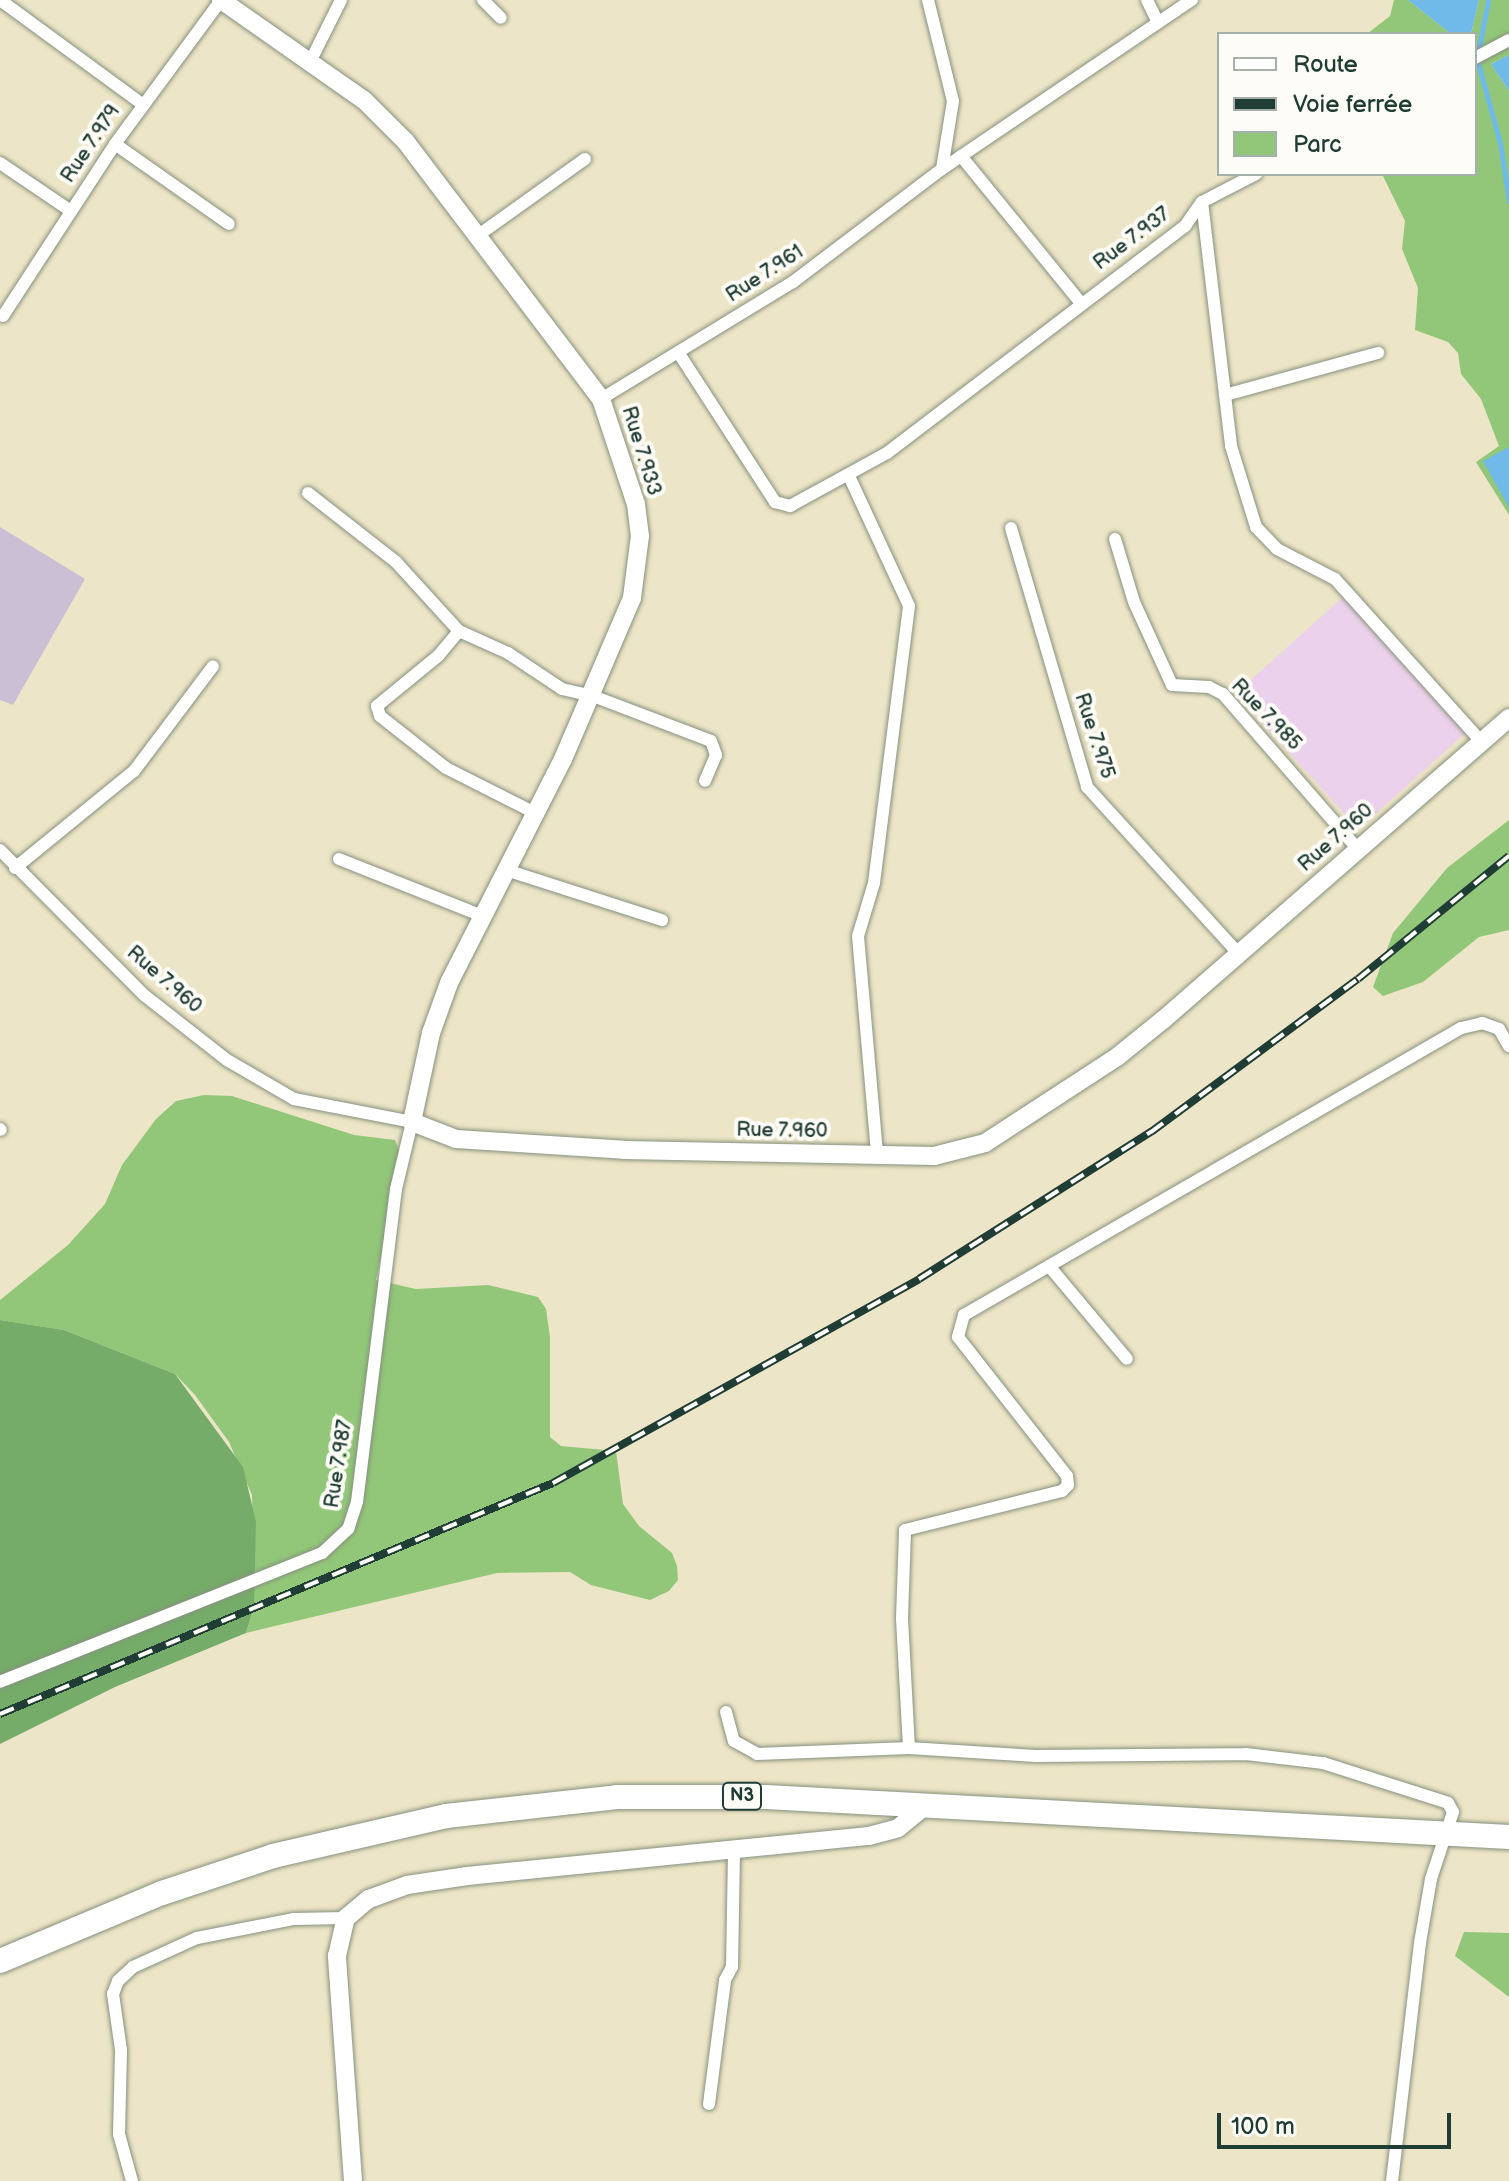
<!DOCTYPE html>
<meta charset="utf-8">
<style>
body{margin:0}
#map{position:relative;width:1509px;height:2181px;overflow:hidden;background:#ede5c7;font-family:"Balsamiq Sans",sans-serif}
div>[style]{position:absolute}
.built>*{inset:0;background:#ebd1eb;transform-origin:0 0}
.industrial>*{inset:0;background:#cbbfd5}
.green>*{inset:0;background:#92c779}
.forest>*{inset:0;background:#75ac69}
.water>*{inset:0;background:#6fbae8}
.stream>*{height:5px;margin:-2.5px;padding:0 2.5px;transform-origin:2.5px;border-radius:2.5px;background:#6fbae8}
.roads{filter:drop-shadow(0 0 2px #86917e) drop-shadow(0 0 2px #86917e)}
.street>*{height:12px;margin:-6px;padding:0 6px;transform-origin:6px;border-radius:6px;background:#fff}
.secondary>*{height:18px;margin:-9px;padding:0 9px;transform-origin:9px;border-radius:9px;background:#fff}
.highway>*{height:24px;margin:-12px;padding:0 12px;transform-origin:12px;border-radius:12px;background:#fff}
.rail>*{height:8px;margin-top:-4px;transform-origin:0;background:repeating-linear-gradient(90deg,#fdfcf7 0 15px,#1f3d34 0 30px);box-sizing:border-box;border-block:2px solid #1f3d34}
span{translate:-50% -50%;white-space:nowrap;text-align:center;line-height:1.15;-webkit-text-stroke:8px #fdfcf7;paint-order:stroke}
.shield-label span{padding:2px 6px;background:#fdfcf7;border:2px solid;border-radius:6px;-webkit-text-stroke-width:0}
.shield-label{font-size:18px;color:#1f3d34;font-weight:700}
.street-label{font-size:20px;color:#1f3d34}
.legend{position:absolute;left:1217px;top:32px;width:260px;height:144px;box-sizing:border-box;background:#fdfcf7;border:2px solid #a4b0a9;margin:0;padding:10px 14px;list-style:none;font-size:24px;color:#1f3d34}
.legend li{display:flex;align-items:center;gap:16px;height:40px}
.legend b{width:40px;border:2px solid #a4b0a9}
.scale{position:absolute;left:1217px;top:2113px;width:234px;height:36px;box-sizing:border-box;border:4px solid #1f3d34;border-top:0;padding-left:10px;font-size:24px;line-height:28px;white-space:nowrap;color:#1f3d34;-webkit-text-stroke:6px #fdfcf7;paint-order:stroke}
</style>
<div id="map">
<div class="built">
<i style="left:1343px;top:597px;width:183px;height:144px;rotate:48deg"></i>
</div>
<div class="industrial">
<i style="clip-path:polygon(0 527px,85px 579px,13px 705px,0 700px)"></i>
</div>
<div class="green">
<i style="clip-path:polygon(1394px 0,1408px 0,1451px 34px,1367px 34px,1390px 16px)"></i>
<i style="clip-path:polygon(1479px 0,1509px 0,1509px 55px,1491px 64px,1509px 91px,1509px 515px,1476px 462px,1499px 446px,1481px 399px,1461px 374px,1458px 353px,1448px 342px,1415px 330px,1418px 288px,1402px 249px,1405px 221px,1382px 174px,1475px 174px,1471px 34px)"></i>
<i style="clip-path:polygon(1509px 820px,1509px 930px,1479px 937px,1423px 982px,1383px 996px,1373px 987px,1393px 933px,1447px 868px)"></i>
<i style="clip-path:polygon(204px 1095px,232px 1096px,354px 1135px,395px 1140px,402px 1158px,376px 1280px,416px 1289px,488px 1285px,538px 1297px,546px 1309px,550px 1337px,550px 1437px,561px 1446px,616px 1451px,623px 1504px,639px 1526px,672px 1553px,677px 1566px,678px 1580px,669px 1591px,650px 1600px,591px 1585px,570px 1572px,497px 1573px,246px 1633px,254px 1607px,252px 1495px,229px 1442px,195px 1395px,175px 1374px,64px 1330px,0 1320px,0 1300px,68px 1245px,105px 1204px,122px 1165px,156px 1119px,176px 1101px)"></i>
<i style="clip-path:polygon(1464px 1932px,1509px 1933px,1509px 1997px,1455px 1956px)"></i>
</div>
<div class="forest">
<i style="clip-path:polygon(0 1320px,64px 1330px,175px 1374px,243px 1467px,256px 1522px,254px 1607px,246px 1633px,115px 1687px,0 1744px)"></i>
</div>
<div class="water">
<i style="clip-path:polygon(1408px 0,1479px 0,1471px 34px,1451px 34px)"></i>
<i style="clip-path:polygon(1509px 55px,1509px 91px,1491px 64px)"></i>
<i style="clip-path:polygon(1509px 447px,1509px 508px,1483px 461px)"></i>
</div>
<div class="stream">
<i style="left:1488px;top:0;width:60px;rotate:100.6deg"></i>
<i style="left:1477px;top:59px;width:87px;rotate:74.7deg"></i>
<i style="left:1500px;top:143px;width:59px;rotate:81.2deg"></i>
</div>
<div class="roads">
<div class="street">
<i style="left:0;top:0;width:176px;rotate:36.2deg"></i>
<i style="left:483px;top:0;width:25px;rotate:45deg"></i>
<i style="left:928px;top:0;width:104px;rotate:76.1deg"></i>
<i style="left:953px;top:101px;width:69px;rotate:99.2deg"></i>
<i style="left:1147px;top:0;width:25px;rotate:64deg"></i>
<i style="left:1475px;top:58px;width:38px;rotate:-28deg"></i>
<i style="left:311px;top:60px;width:67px;rotate:-63.4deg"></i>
<i style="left:115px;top:144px;width:139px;rotate:35.1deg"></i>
<i style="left:961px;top:156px;width:188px;rotate:50.8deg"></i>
<i style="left:0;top:163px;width:86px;rotate:34.1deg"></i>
<i style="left:1202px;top:202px;width:61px;rotate:-27.4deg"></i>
<i style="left:476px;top:237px;width:134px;rotate:-35.6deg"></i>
<i style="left:3px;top:316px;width:205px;rotate:-56.9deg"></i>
<i style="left:115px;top:144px;width:179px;rotate:-53.6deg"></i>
<i style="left:678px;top:352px;width:179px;rotate:57.1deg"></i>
<i style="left:775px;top:502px;width:16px;rotate:15deg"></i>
<i style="left:790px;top:506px;width:111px;rotate:-28.7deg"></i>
<i style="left:887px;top:453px;width:375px;rotate:-37.3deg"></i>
<i style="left:1185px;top:226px;width:29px;rotate:-55deg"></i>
<i style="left:1202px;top:202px;width:246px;rotate:83.2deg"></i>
<i style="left:1231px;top:446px;width:85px;rotate:72.8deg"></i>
<i style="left:1256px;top:527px;width:30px;rotate:46deg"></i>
<i style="left:1277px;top:549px;width:65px;rotate:27.3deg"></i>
<i style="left:1335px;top:579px;width:219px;rotate:48deg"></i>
<i style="left:1225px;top:395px;width:159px;rotate:-15.4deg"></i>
<i style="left:601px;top:399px;width:225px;rotate:-31.4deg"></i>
<i style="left:793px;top:282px;width:187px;rotate:-37.2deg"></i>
<i style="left:942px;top:169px;width:302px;rotate:-34.1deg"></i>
<i style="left:849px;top:476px;width:143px;rotate:65.2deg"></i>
<i style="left:909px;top:606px;width:279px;rotate:97.2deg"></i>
<i style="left:874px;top:883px;width:55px;rotate:106.8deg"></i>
<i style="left:858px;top:936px;width:219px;rotate:85deg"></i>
<i style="left:308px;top:493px;width:112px;rotate:38.1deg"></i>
<i style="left:396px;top:562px;width:93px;rotate:47.6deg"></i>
<i style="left:459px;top:631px;width:54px;rotate:24.2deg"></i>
<i style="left:508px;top:653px;width:65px;rotate:33.7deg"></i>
<i style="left:562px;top:689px;width:32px;rotate:13deg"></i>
<i style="left:593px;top:696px;width:126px;rotate:20.9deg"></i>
<i style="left:711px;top:741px;width:15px;rotate:70deg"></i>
<i style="left:716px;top:755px;width:28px;rotate:113deg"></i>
<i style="left:1011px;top:528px;width:270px;rotate:73.6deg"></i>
<i style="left:1087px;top:787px;width:226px;rotate:47.7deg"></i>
<i style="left:1115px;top:539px;width:66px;rotate:73.2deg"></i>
<i style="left:1134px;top:602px;width:91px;rotate:65.4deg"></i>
<i style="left:1172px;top:685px;width:37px;rotate:3deg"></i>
<i style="left:1209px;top:687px;width:16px;rotate:27deg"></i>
<i style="left:1223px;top:694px;width:204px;rotate:49deg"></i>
<i style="left:459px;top:631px;width:33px;rotate:130deg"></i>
<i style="left:438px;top:656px;width:79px;rotate:140.7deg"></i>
<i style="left:377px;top:706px;width:10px;rotate:73deg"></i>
<i style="left:380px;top:716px;width:84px;rotate:38.2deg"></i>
<i style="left:446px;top:768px;width:100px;rotate:26.8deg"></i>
<i style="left:0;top:850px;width:204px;rotate:45.2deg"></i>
<i style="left:144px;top:995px;width:105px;rotate:38.1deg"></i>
<i style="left:227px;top:1060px;width:78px;rotate:30.2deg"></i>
<i style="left:294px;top:1099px;width:120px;rotate:11deg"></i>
<i style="left:412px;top:1122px;width:69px;rotate:103.4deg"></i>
<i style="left:396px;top:1189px;width:315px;rotate:97.1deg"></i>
<i style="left:357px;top:1502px;width:28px;rotate:108deg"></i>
<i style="left:348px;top:1529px;width:35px;rotate:137deg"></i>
<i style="left:322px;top:1553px;width:347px;rotate:158.2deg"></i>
<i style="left:339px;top:859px;width:154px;rotate:21.7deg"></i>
<i style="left:15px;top:868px;width:154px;rotate:-39.2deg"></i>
<i style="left:134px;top:771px;width:131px;rotate:-53deg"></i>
<i style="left:506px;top:870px;width:164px;rotate:17.8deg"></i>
<i style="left:0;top:1129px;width:1px;rotate:45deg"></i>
<i style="left:1049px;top:1266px;width:121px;rotate:50deg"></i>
<i style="left:726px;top:1712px;width:30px;rotate:75deg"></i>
<i style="left:734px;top:1741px;width:26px;rotate:29deg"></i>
<i style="left:757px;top:1754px;width:152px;rotate:-2.3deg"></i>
<i style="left:909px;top:1748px;width:127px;rotate:3.6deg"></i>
<i style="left:1036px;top:1756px;width:210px;rotate:-0.5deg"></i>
<i style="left:1246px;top:1754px;width:78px;rotate:6.7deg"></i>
<i style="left:1323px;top:1763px;width:131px;rotate:17.7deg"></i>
<i style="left:1448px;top:1803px;width:10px;rotate:61deg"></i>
<i style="left:1453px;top:1812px;width:71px;rotate:108.2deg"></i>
<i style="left:1431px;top:1879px;width:65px;rotate:99.8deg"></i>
<i style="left:1420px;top:1943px;width:240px;rotate:96.7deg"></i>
<i style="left:909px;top:1748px;width:130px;rotate:-93.1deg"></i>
<i style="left:902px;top:1618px;width:88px;rotate:-88deg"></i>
<i style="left:905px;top:1530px;width:162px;rotate:-14deg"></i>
<i style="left:1062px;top:1491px;width:8px;rotate:-45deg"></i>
<i style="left:1068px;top:1485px;width:9px;rotate:-96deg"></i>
<i style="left:1067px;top:1476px;width:177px;rotate:-128.1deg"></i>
<i style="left:958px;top:1337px;width:23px;rotate:-75deg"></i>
<i style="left:964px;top:1315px;width:574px;rotate:-30deg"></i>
<i style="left:1461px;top:1028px;width:22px;rotate:-13deg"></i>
<i style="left:1482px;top:1023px;width:18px;rotate:19deg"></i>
<i style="left:1499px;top:1029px;width:20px;rotate:60deg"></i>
<i style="left:709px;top:2104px;width:125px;rotate:-82.6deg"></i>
<i style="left:725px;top:1980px;width:15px;rotate:-62deg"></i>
<i style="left:732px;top:1967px;width:119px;rotate:-89deg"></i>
<i style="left:132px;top:2181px;width:49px;rotate:-105.5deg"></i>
<i style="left:119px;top:2134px;width:84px;rotate:-88.6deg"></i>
<i style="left:121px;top:2050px;width:57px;rotate:-98.1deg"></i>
<i style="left:113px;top:1994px;width:14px;rotate:-69deg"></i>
<i style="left:118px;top:1981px;width:21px;rotate:-43deg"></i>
<i style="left:133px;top:1967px;width:70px;rotate:-24.4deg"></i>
<i style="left:197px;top:1938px;width:99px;rotate:-11.1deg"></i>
<i style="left:294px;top:1919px;width:52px;rotate:-1.1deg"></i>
</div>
<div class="secondary">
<i style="left:221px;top:0;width:174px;rotate:35deg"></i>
<i style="left:364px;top:100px;width:59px;rotate:45deg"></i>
<i style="left:406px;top:142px;width:323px;rotate:52.8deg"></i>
<i style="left:601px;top:399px;width:111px;rotate:71.6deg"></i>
<i style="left:636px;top:504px;width:32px;rotate:83deg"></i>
<i style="left:640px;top:536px;width:63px;rotate:97.4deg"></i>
<i style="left:632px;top:598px;width:175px;rotate:113.2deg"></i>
<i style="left:563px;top:759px;width:251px;rotate:117deg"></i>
<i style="left:449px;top:983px;width:53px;rotate:109.8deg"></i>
<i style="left:431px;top:1033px;width:91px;rotate:102.1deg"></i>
<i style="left:412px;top:1122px;width:47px;rotate:21.1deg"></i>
<i style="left:456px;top:1139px;width:168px;rotate:3.7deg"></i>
<i style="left:624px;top:1150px;width:310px;rotate:1.1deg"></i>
<i style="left:934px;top:1156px;width:53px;rotate:-14.3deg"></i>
<i style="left:985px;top:1143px;width:158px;rotate:-33.1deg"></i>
<i style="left:1117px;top:1057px;width:60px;rotate:-39deg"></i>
<i style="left:1164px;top:1019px;width:458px;rotate:-41.1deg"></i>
<i style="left:353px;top:2181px;width:226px;rotate:-94.1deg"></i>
<i style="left:337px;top:1956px;width:39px;rotate:-77deg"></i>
<i style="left:346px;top:1918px;width:30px;rotate:-40deg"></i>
<i style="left:369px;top:1899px;width:40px;rotate:-20.2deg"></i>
<i style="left:407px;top:1885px;width:61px;rotate:-8.5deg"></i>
<i style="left:467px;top:1876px;width:404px;rotate:-5.7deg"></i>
<i style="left:869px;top:1836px;width:30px;rotate:-15deg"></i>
<i style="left:898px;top:1828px;width:32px;rotate:-39deg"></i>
</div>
<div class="highway">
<i style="left:0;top:1961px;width:176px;rotate:-22.8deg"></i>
<i style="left:162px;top:1893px;width:117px;rotate:-18.4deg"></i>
<i style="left:273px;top:1856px;width:178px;rotate:-13deg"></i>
<i style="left:446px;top:1816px;width:172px;rotate:-6.3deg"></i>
<i style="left:617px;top:1797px;width:149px"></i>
<i style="left:766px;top:1797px;width:744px;rotate:3.08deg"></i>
</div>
</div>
<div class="rail">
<i style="left:0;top:1714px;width:599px;rotate:-22.67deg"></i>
<i style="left:553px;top:1483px;width:419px;rotate:-29.1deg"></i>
<i style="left:919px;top:1279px;width:275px;rotate:-32.4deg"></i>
<i style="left:1151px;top:1132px;width:257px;rotate:-36.5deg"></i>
<i style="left:1358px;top:979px;width:195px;rotate:-39.2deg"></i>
</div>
<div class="shield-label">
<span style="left:742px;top:1796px">N3</span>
</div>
<div class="street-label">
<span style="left:91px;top:144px;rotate:-56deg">Rue 7.979</span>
<span style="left:1132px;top:239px;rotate:-37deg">Rue 7.937</span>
<span style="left:765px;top:274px;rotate:-33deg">Rue 7.961</span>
<span style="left:641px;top:451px;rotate:73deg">Rue 7.933</span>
<span style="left:1266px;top:715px;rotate:46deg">Rue 7.985</span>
<span style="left:1094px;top:736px;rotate:72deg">Rue 7.975</span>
<span style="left:1336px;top:838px;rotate:-41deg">Rue 7.960</span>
<span style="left:164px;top:980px;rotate:41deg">Rue 7.960</span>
<span style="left:782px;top:1131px;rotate:1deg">Rue 7.960</span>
<span style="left:339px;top:1464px;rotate:-81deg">Rue 7.987</span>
</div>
<ul class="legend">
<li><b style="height:10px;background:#fff"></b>Route</li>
<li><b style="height:10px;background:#1f3d34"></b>Voie ferrée</li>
<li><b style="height:22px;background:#92c779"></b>Parc</li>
</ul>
<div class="scale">100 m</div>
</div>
